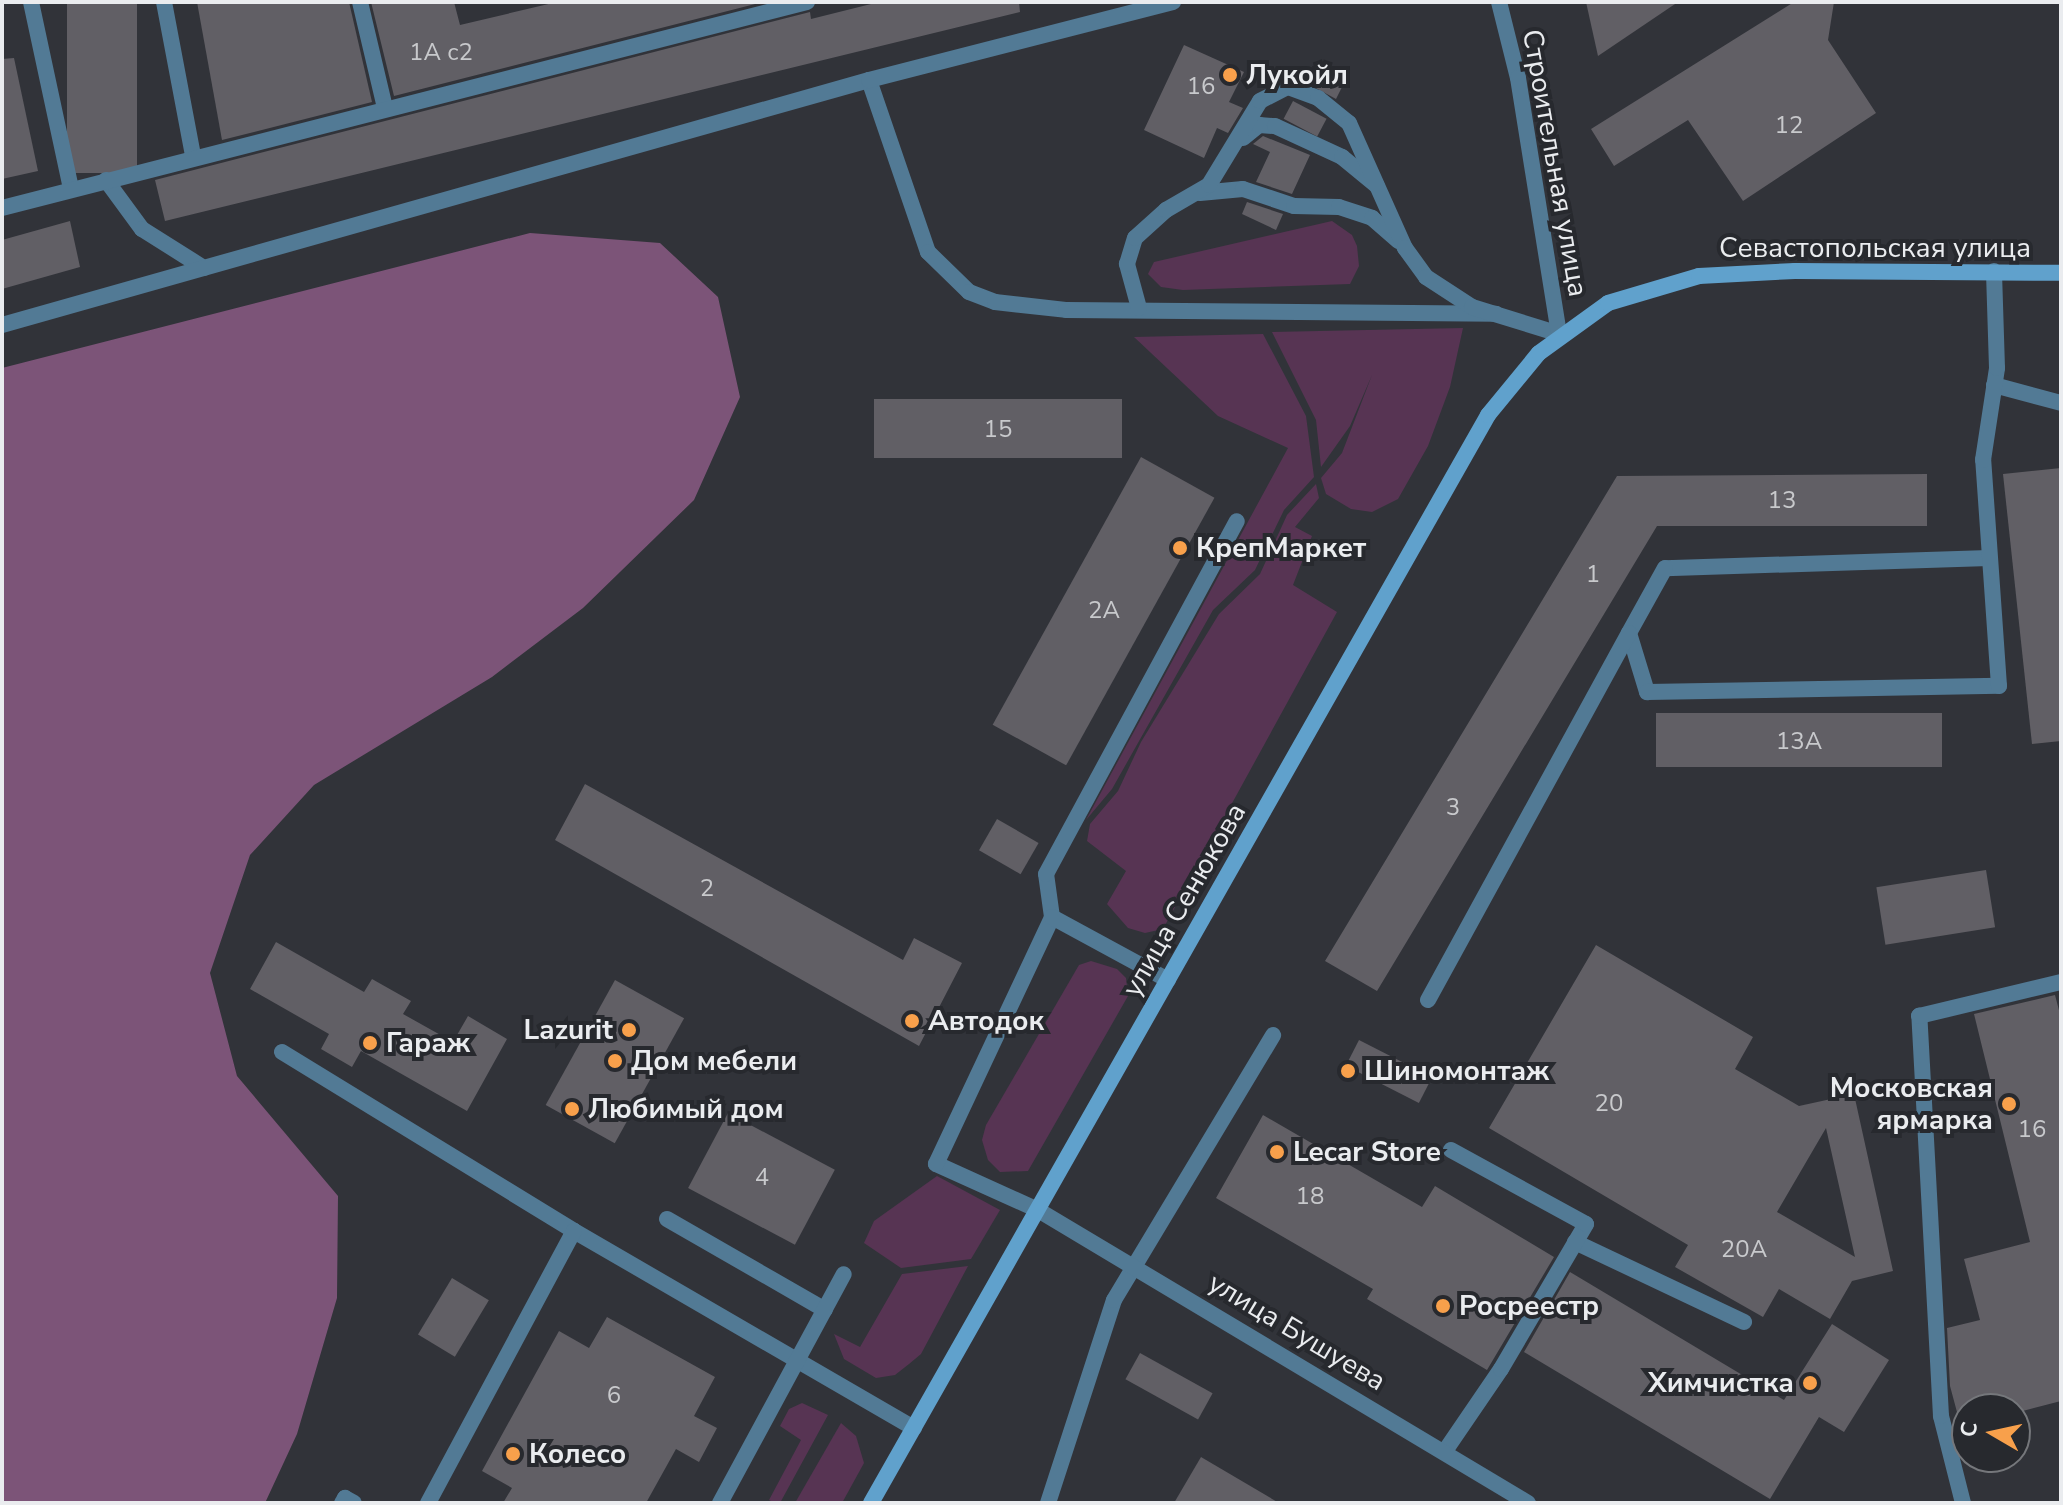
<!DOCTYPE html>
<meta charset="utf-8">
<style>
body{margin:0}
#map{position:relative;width:2063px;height:1505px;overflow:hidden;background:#313339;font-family:"Nunito Sans",sans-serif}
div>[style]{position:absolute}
.green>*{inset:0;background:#573453}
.forest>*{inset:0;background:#7c5478}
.building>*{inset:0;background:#615f65;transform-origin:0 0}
.service>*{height:16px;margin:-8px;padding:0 8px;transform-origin:8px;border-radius:8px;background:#527a95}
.minor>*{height:16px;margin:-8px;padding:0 8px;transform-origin:8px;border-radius:8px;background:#527a95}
.secondary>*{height:16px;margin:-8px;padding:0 8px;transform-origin:8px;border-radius:8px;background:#60a1cc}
.dots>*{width:22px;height:22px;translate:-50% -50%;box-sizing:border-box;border:4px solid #27292e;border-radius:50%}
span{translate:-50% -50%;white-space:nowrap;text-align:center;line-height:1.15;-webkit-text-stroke:8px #27292e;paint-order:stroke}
.number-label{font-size:24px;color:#c8c9cc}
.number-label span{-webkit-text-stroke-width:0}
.poi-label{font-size:28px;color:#eaecef;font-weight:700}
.left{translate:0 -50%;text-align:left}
.right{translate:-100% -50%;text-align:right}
.street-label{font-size:28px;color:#eaecef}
.frame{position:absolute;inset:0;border:4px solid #eaecef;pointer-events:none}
.north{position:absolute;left:1951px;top:1393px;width:80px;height:80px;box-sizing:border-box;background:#27292e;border:2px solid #75777b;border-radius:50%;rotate:279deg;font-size:22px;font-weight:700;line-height:32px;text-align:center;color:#eaecef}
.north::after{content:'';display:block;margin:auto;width:28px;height:36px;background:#f8a04b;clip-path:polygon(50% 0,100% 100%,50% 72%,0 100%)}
</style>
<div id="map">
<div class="green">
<i style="clip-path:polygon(1332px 221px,1352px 235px,1357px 246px,1359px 266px,1350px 284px,1183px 290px,1161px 287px,1148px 274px,1154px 262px)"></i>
<i style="clip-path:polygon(1463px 328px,1450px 387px,1428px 446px,1398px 499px,1372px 512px,1351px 509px,1326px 494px,1321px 478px,1342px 453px,1372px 375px,1350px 426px,1321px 467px,1316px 420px,1272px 332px)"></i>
<i style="clip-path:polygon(1263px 334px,1306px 416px,1314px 477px,1284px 510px,1255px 570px,1213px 610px,1112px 789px,1086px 820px,1288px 448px,1218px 416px,1134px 337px)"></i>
<i style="clip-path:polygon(1316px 484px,1319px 498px,1295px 527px,1312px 536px,1293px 585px,1337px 612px,1163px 929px,1145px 933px,1128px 928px,1107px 904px,1126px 871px,1087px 841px,1090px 824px,1118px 791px,1141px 742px,1219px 614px,1260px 574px,1287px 515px)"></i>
<i style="clip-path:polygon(1091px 961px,1117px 969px,1126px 978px,1128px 996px,1028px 1171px,1000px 1172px,988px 1160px,982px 1140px,986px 1125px,1079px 965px)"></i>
<i style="clip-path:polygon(937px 1176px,1000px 1210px,971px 1259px,901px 1268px,864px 1243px,874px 1221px)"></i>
<i style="clip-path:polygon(968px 1266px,921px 1354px,909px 1364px,895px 1375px,876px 1378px,844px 1359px,834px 1334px,860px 1347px,902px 1274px)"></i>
<i style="clip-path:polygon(802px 1403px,828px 1415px,780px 1503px,775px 1503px,769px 1500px,801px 1440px,780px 1426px,789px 1409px)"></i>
<i style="clip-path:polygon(841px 1423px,856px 1436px,864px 1463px,842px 1503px,795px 1503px)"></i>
</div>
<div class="forest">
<i style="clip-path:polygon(530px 233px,660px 243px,718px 297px,740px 397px,694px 500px,583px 608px,492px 677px,314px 785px,250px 855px,210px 973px,237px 1076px,338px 1196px,337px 1298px,297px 1434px,265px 1503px,2px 1503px,2px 368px)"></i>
</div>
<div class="building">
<i style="left:67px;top:2px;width:70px;height:171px"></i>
<i style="clip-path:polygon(197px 2px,349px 2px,372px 102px,222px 140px)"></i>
<i style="clip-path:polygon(371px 2px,454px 2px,460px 25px,557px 2px,763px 2px,394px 96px)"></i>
<i style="clip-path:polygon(879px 2px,1019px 2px,1020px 12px,165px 221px,155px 180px,810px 12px,811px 19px)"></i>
<i style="clip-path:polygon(1586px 2px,1678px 2px,1598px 56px)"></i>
<i style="clip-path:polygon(1794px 2px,1834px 2px,1828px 40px,1876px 113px,1743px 201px,1688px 120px,1614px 166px,1591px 129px)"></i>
<i style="clip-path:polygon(1184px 45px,1244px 72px,1229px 102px,1243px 108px,1228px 133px,1217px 128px,1204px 158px,1144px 130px)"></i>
<i style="clip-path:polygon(14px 58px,38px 171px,2px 179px,2px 59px)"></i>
<i style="clip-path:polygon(1309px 67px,1344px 83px,1336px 99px,1303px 81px)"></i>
<i style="left:1293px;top:101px;width:38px;height:20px;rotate:28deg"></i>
<i style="clip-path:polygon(1263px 136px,1310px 155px,1292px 194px,1256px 182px,1270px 152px,1253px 144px)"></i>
<i style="clip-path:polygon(1247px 202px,1283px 214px,1276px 230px,1242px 214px)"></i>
<i style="clip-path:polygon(70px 221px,80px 267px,2px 289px,2px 240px)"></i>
<i style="left:874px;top:399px;width:248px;height:59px"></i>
<i style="left:1141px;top:457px;width:84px;height:306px;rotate:29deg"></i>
<i style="clip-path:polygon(2061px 468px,2061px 741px,2032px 744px,2003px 474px)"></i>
<i style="clip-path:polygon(1927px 474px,1927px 526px,1657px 526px,1377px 991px,1325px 961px,1617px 476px)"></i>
<i style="left:1942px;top:713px;width:54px;height:286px;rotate:90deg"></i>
<i style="clip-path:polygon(585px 784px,903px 960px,914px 938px,962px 963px,919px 1046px,555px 840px)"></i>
<i style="left:997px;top:819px;width:48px;height:36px;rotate:30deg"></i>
<i style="left:1986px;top:870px;width:58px;height:111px;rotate:81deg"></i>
<i style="clip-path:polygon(276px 942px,364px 992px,372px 979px,411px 1001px,403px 1014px,453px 1042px,468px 1016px,507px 1039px,467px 1111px,361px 1051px,352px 1067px,321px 1049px,329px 1034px,250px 989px)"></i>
<i style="clip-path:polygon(evenodd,1596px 945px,1753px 1037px,1735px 1069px,1799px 1106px,1854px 1094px,1893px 1271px,1852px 1281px,1830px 1319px,1779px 1289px,1763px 1317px,1675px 1267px,1688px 1245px,1489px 1128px,1596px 945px,1826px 1128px,1855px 1257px,1777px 1212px,1826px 1128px)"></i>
<i style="left:615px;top:980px;width:79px;height:143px;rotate:29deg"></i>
<i style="clip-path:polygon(2055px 995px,2061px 1018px,2061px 1401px,2015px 1413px,2015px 1409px,1967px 1409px,1967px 1426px,1961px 1427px,1950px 1386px,1947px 1328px,1980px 1320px,1964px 1259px,2030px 1242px,1974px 1014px)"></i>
<i style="left:1359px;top:1040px;width:82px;height:29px;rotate:27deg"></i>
<i style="left:728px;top:1113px;width:121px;height:85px;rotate:28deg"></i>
<i style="clip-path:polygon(1263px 1115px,1422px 1207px,1435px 1186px,1554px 1257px,1487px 1370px,1367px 1299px,1373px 1289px,1216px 1198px)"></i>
<i style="clip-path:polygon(1570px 1272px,1784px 1400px,1832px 1324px,1889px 1360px,1844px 1432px,1819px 1417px,1770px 1499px,1524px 1352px)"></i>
<i style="left:452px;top:1278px;width:43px;height:66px;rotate:31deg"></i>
<i style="clip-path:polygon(607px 1317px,715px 1377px,694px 1416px,717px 1428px,699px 1462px,676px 1449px,646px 1503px,503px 1503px,512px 1488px,482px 1471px,559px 1331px,589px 1348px)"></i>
<i style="left:1140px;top:1353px;width:83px;height:30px;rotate:29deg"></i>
<i style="clip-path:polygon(1201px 1457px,1279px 1503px,1174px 1503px)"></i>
</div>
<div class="service">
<i style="left:31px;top:2px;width:191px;rotate:77.9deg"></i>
<i style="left:164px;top:2px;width:157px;rotate:79.3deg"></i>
<i style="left:360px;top:2px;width:109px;rotate:76.7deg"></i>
<i style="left:869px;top:80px;width:182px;rotate:71.1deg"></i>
<i style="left:928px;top:252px;width:57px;rotate:44.3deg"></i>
<i style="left:969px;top:292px;width:28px;rotate:21deg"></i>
<i style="left:995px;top:302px;width:71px;rotate:6.4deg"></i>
<i style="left:1066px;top:310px;width:430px;rotate:0.5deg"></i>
<i style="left:1243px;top:138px;width:21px;rotate:-39deg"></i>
<i style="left:1259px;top:125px;width:16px;rotate:4deg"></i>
<i style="left:1275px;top:126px;width:74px;rotate:24.8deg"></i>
<i style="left:1342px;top:157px;width:45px;rotate:39.6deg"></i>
<i style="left:106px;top:180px;width:61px;rotate:53.7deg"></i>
<i style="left:142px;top:229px;width:73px;rotate:32.2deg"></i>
<i style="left:1200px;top:193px;width:43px;rotate:-5.3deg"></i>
<i style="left:1243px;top:189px;width:54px;rotate:18.4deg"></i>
<i style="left:1294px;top:206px;width:45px;rotate:1.3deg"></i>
<i style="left:1339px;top:207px;width:35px;rotate:18deg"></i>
<i style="left:1372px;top:218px;width:35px;rotate:41deg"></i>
<i style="left:2px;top:208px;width:831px;rotate:-14.35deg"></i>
<i style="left:1139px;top:308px;width:46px;rotate:-105.3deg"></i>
<i style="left:1127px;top:264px;width:27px;rotate:-73deg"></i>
<i style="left:1135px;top:238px;width:42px;rotate:-42.1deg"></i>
<i style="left:1166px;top:210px;width:50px;rotate:-30.2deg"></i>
<i style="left:1209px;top:185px;width:98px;rotate:-58.7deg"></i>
<i style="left:1260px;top:101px;width:31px;rotate:-27deg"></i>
<i style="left:1288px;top:87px;width:32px;rotate:20deg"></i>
<i style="left:1318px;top:98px;width:40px;rotate:39deg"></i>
<i style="left:1349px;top:123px;width:137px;rotate:65.9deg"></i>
<i style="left:1405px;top:248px;width:36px;rotate:54deg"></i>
<i style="left:1426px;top:277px;width:55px;rotate:33.1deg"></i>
<i style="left:1472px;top:307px;width:91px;rotate:17.2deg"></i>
<i style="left:2px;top:325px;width:901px;rotate:-15.78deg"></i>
<i style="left:869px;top:80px;width:314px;rotate:-14.4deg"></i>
<i style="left:1994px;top:385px;width:69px;rotate:15deg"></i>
<i style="left:1989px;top:558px;width:324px;rotate:178.2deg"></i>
<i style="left:1665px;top:568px;width:74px;rotate:119deg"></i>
<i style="left:1629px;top:633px;width:62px;rotate:73deg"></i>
<i style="left:1647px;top:692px;width:352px;rotate:-1deg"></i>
<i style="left:1999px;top:686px;width:227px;rotate:-94deg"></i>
<i style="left:1983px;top:460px;width:93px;rotate:-81.3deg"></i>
<i style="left:1997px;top:368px;width:97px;rotate:-91.8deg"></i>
<i style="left:1052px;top:917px;width:43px;rotate:-97.9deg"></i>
<i style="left:1046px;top:874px;width:401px;rotate:-61.6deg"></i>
<i style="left:1428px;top:1000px;width:418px;rotate:-61.3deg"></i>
<i style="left:282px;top:1052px;width:342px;rotate:31.5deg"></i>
<i style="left:574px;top:1231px;width:393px;rotate:30.1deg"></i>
<i style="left:1038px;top:1210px;width:112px;rotate:-155.7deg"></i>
<i style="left:936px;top:1164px;width:273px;rotate:-64.8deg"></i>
<i style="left:1052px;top:917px;width:132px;rotate:28.5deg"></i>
<i style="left:667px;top:1219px;width:182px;rotate:29.9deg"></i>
<i style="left:1575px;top:1242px;width:187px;rotate:25.3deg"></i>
<i style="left:1445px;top:1451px;width:99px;rotate:-55.7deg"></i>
<i style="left:1501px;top:1369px;width:168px;rotate:-59.6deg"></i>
<i style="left:1586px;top:1224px;width:154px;rotate:-151.3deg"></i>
<i style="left:342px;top:1503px;width:6px;rotate:-59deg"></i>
<i style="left:345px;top:1498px;width:10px;rotate:29deg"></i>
<i style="left:428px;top:1503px;width:309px;rotate:-61.8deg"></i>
<i style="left:720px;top:1503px;width:260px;rotate:-61.6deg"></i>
<i style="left:1048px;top:1503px;width:213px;rotate:-72deg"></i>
<i style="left:1114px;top:1300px;width:309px;rotate:-59deg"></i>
<i style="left:1963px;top:1503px;width:90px;rotate:-104.2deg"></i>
<i style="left:1941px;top:1416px;width:401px;rotate:-93.1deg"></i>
<i style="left:1919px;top:1016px;width:146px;rotate:-13.5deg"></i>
</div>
<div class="minor">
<i style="left:1499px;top:2px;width:78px;rotate:76deg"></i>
<i style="left:1518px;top:78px;width:259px;rotate:80.9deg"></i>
<i style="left:1038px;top:1210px;width:571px;rotate:30.88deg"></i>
</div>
<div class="secondary">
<i style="left:871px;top:1503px;width:1251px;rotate:-60.44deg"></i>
<i style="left:1488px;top:415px;width:80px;rotate:-50.6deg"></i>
<i style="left:1539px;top:353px;width:85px;rotate:-35.9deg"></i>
<i style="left:1608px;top:303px;width:95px;rotate:-16.5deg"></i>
<i style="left:1699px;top:276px;width:96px;rotate:-3deg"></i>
<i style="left:1795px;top:271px;width:266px;rotate:0.4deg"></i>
</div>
<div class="dots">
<i style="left:1230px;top:75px;background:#f8a04b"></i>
<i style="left:1180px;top:548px;background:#f8a04b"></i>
<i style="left:912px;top:1021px;background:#f8a04b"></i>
<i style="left:629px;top:1030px;background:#f8a04b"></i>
<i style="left:370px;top:1043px;background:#f8a04b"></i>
<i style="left:615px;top:1061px;background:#f8a04b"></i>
<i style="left:1348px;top:1071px;background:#f8a04b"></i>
<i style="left:2009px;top:1104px;background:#f8a04b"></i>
<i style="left:572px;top:1109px;background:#f8a04b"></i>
<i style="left:1277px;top:1152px;background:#f8a04b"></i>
<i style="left:1443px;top:1306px;background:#f8a04b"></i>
<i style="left:1810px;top:1383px;background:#f8a04b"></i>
<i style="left:513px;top:1454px;background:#f8a04b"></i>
</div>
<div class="number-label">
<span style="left:441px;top:53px">1А с2</span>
<span style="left:1201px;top:87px">16</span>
<span style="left:1789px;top:126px">12</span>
<span style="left:998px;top:430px">15</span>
<span style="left:1782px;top:501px">13</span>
<span style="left:1593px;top:575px">1</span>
<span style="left:1104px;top:611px">2А</span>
<span style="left:1799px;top:742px">13А</span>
<span style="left:1453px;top:808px">3</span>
<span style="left:707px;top:889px">2</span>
<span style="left:1609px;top:1104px">20</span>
<span style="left:2032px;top:1130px">16</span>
<span style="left:762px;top:1178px">4</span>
<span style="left:1310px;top:1197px">18</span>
<span style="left:1744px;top:1250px">20А</span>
<span style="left:614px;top:1396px">6</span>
</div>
<div class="poi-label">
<span class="left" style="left:1246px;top:75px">Лукойл</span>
<span class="left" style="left:1196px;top:548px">КрепМаркет</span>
<span class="left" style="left:928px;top:1021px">Автодок</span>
<span class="right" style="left:613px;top:1030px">Lazurit</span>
<span class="left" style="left:386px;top:1043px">Гараж</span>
<span class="left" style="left:631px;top:1061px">Дом мебели</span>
<span class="left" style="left:1364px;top:1071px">Шиномонтаж</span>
<span class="right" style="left:1993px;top:1104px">Московская<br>ярмарка</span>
<span class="left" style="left:588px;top:1109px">Любимый дом</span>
<span class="left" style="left:1293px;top:1152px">Lecar Store</span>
<span class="left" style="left:1459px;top:1306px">Росреестр</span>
<span class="right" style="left:1794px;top:1383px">Химчистка</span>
<span class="left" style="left:529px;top:1454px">Колесо</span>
</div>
<div class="street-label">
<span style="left:1555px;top:163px;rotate:80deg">Строительная улица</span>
<span style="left:1875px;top:248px">Севастопольская улица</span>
<span style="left:1184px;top:900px;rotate:-60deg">улица Сенюкова</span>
<span style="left:1297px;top:1332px;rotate:31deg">улица Бушуева</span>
</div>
<div class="frame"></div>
<div class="north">С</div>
</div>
